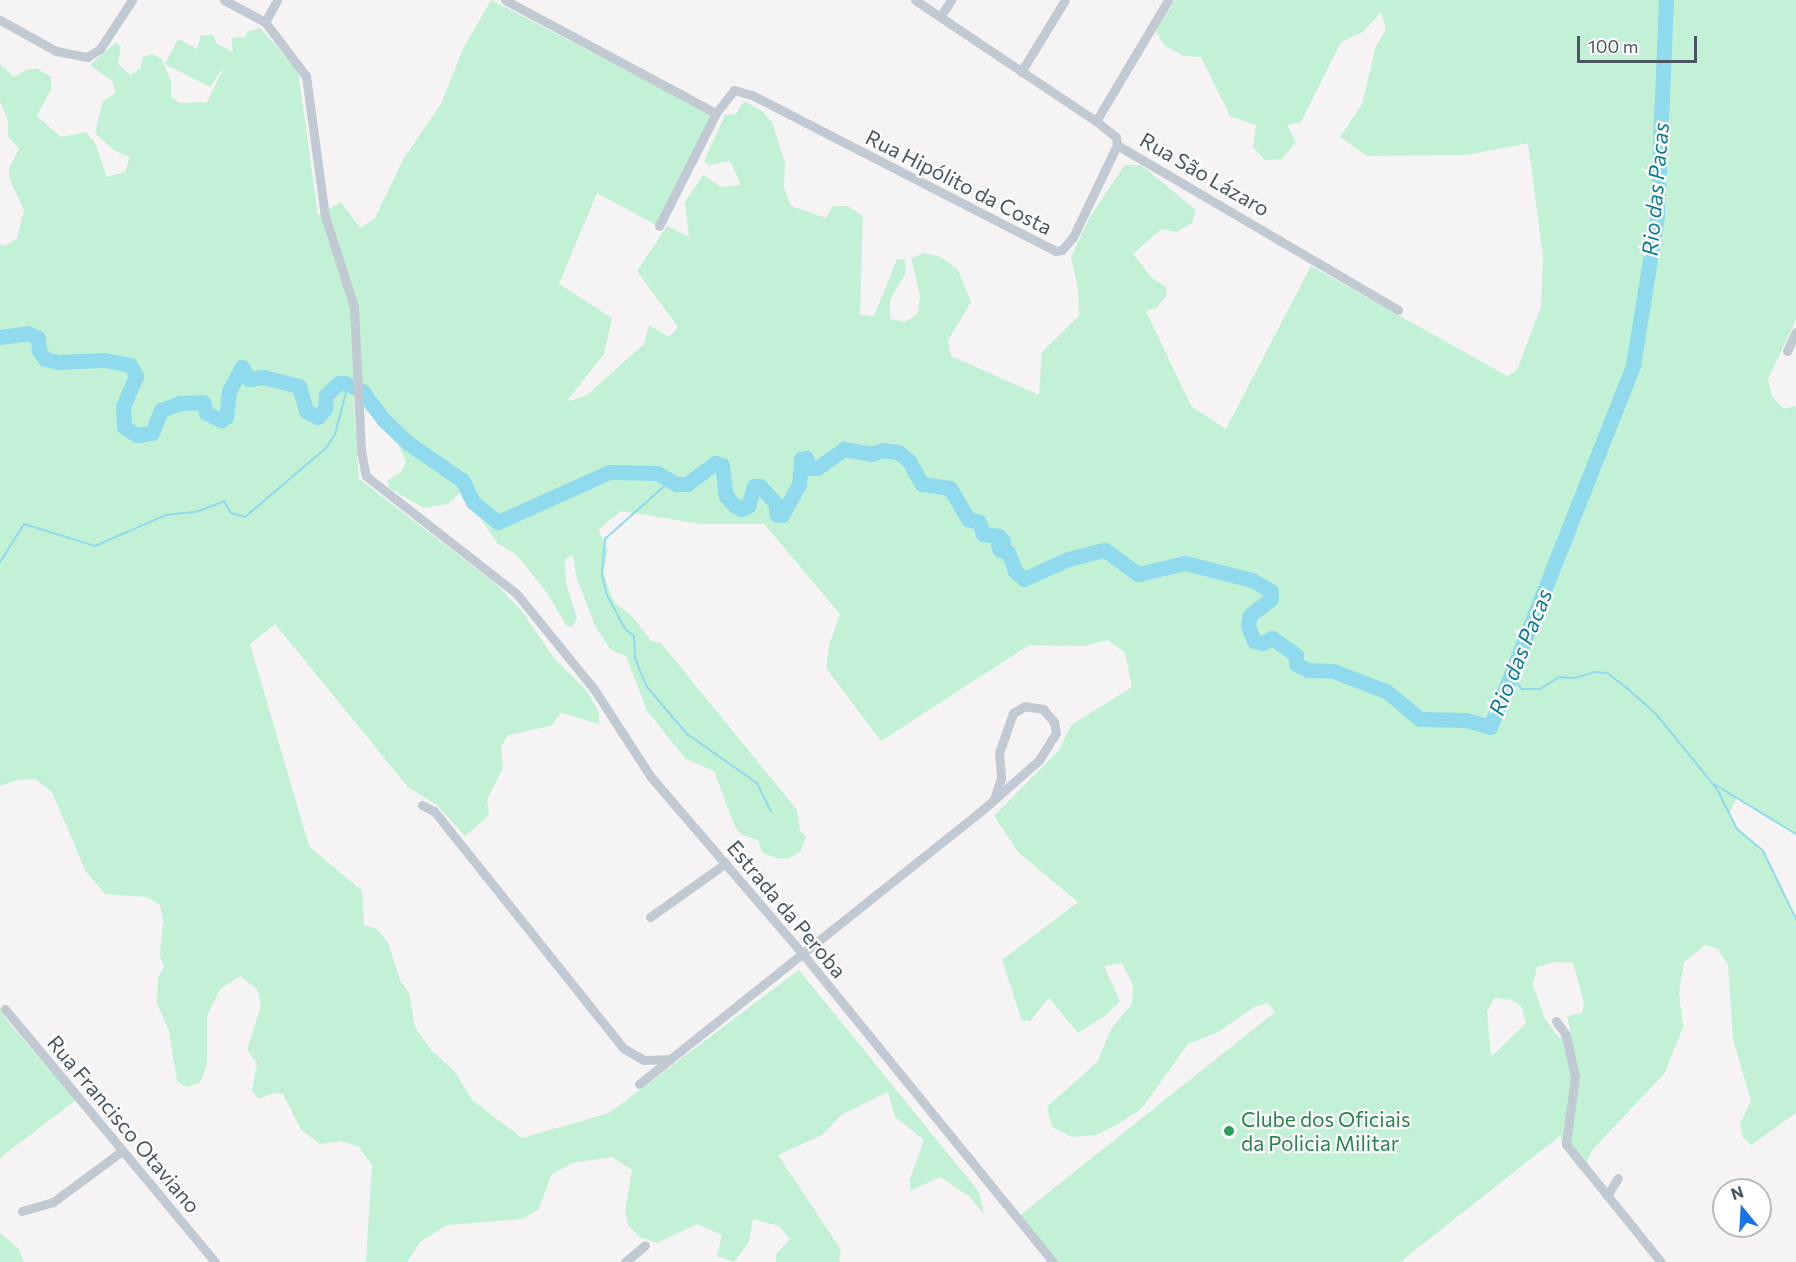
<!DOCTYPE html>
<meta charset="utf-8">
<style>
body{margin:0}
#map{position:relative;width:1796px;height:1262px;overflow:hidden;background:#f5f3f3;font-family:Commissioner,sans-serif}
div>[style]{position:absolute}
.green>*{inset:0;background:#c3f1d5}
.stream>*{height:2px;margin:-1px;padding:0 1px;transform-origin:1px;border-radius:1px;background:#90daee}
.river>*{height:15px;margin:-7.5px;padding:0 7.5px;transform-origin:7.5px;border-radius:7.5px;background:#90daee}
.street>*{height:9px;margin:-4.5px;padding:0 4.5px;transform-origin:4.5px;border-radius:4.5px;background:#c1cad2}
.dots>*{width:16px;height:16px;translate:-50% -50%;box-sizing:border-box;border:3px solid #fff;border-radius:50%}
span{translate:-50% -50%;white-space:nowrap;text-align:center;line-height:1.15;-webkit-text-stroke:4.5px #fff;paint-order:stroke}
.street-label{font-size:21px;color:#4a5661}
.leisure-label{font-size:21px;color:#27864d}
.left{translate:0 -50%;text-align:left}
.water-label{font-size:22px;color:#0c7c9b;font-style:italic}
.north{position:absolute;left:1712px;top:1178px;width:60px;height:60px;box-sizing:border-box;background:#fff;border:2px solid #b7bbc0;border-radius:50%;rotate:342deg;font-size:16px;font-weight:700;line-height:24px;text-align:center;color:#4a5661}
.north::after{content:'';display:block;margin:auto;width:21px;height:27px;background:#1a73e8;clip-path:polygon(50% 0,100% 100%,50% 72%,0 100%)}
.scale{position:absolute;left:1577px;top:36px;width:120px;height:27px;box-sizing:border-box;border:3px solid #4a5661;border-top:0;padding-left:8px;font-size:18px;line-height:21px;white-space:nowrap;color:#4a5661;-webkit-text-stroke:4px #fff;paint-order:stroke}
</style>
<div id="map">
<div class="green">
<i style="clip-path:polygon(evenodd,491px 0,712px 115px,656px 225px,597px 193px,559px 284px,612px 318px,604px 354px,566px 402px,587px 395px,644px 344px,649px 325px,669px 337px,678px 327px,637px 271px,667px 226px,689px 237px,685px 202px,703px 175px,721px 187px,741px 185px,730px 161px,709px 165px,704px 161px,725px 115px,736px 114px,744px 101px,762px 111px,772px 122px,785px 163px,784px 187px,791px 206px,826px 218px,833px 206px,848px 206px,863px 216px,860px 315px,874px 316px,897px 259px,905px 259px,906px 272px,890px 300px,890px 319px,906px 322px,918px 313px,920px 295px,911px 258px,924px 253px,941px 257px,958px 270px,971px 302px,948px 340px,951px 356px,1039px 395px,1042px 352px,1079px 316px,1078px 288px,1071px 257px,1091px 215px,1125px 165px,1141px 165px,1196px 210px,1192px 223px,1176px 232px,1161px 229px,1133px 254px,1152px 278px,1166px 287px,1167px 295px,1156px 308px,1146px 311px,1191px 406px,1226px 429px,1311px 266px,1507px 376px,1517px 370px,1541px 307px,1543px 256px,1528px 143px,1466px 155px,1367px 156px,1340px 137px,1362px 104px,1376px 46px,1386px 30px,1381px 12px,1363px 32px,1341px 42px,1301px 122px,1287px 125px,1296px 142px,1293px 146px,1282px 159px,1265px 160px,1253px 147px,1256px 125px,1230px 116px,1201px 57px,1184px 56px,1164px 45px,1156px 31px,1175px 0,1796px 0,1796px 320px,1768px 379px,1772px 396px,1783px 409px,1796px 406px,1796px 834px,1737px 798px,1729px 814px,1737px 829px,1763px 851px,1796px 919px,1796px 1113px,1751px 1145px,1743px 1138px,1740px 1123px,1751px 1101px,1733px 1039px,1728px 965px,1718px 949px,1705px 945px,1684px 962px,1679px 993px,1683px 1027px,1665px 1073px,1593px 1149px,1586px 1163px,1580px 1170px,1562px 1146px,1561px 1135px,1400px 1262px,1057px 1262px,1019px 1216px,1275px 1012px,1268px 1003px,1254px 1007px,1218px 1032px,1188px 1044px,1141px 1109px,1115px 1126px,1095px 1135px,1072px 1137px,1052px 1127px,1047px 1107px,1098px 1061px,1111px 1029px,1132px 1004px,1133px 985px,1122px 963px,1104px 966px,1120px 1001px,1106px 1015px,1078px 1033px,1049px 998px,1030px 1021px,1022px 1021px,1002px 960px,1078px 902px,1018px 852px,994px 816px,1059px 750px,1071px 725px,1132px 687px,1125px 653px,1108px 640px,1084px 646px,1029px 645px,881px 741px,826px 668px,830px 642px,840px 614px,764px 524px,701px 524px,621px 511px,598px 530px,608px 550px,603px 572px,610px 592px,615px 603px,632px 616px,651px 641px,661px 643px,797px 810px,800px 830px,806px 837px,800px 852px,786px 859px,776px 858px,762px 852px,758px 840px,742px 835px,735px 827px,714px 771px,686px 759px,647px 711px,626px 656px,611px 650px,596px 628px,576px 576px,573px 555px,565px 559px,566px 584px,577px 618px,572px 627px,566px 625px,547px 593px,517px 555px,497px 543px,464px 494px,460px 493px,448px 504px,424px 508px,389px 488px,387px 481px,401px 472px,406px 462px,396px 439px,365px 409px,361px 399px,363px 388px,352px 379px,359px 479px,496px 584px,521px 610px,555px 659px,586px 690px,599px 712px,599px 724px,561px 713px,551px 726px,508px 735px,501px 747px,503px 768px,487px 800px,489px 815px,465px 836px,437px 805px,408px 787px,275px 624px,250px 644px,309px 846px,362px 891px,364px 925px,377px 929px,388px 943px,400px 980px,409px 993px,415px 1027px,432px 1051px,455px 1072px,472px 1100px,522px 1138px,609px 1113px,799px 970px,979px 1192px,984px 1215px,969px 1196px,940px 1177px,910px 1191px,910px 1179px,924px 1140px,895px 1117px,888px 1092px,841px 1115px,822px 1135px,778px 1155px,841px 1250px,839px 1262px,776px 1262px,776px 1254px,790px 1239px,779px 1226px,753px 1219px,749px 1242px,734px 1262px,717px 1256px,722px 1235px,697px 1224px,657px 1243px,640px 1237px,628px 1225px,625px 1210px,632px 1170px,612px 1157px,572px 1163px,551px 1175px,539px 1209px,523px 1219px,447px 1225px,420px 1242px,407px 1262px,366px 1262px,372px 1165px,359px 1147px,342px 1141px,320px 1144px,301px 1130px,283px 1094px,273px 1093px,259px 1099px,252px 1091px,257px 1063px,247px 1050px,261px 1005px,257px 989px,240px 976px,220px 989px,207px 1016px,207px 1064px,200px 1083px,186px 1087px,177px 1081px,169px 1031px,157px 1003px,158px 978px,164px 967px,160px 956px,163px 920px,160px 905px,147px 897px,105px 894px,86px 872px,52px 792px,35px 779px,16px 780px,0 786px,0 244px,3px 246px,17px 239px,24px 210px,9px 178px,9px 168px,19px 149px,8px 136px,8px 120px,0 102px,0 64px,14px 77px,28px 69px,38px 69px,51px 77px,51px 89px,37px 116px,61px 137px,86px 132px,95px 143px,107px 177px,125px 172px,130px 157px,115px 151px,95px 133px,103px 101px,116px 93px,112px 81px,90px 65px,116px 42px,121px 47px,118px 64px,130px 75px,140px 69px,143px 57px,152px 54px,162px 59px,171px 81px,171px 97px,180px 103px,207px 102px,225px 65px,210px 87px,165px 64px,178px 39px,197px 49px,201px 35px,213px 35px,217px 44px,233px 52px,231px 38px,245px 37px,247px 32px,260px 28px,298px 70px,318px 215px,341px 202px,360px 228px,375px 218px,404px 158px,441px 104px,463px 49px,491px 0,1554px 962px,1573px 963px,1584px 1003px,1582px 1013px,1567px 1016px,1571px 1033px,1559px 1038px,1545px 1019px,1533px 985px,1537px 967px,1554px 962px,491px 0,1494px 998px,1512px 1000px,1521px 1006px,1526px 1023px,1491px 1057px,1487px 1012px,1494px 998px)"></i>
<i style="clip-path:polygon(0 1006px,5px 1018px,76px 1100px,0 1158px)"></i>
<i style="clip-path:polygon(0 1233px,18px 1248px,24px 1262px,0 1262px)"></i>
</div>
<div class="stream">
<i style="left:671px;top:480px;width:89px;rotate:138.2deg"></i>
<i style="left:605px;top:539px;width:36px;rotate:95deg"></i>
<i style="left:602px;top:575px;width:21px;rotate:76deg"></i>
<i style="left:607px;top:595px;width:38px;rotate:62deg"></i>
<i style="left:625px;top:629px;width:11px;rotate:38deg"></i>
<i style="left:634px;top:636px;width:22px;rotate:87deg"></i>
<i style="left:635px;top:658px;width:31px;rotate:68deg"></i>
<i style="left:647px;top:687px;width:62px;rotate:49.6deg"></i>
<i style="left:687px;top:734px;width:85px;rotate:35deg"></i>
<i style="left:757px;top:783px;width:32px;rotate:64deg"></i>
<i style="left:0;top:562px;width:45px;rotate:-57.7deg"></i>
<i style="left:24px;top:524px;width:74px;rotate:17.2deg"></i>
<i style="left:95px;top:546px;width:77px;rotate:-23.6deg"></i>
<i style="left:166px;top:515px;width:30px;rotate:-6deg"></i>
<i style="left:196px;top:512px;width:30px;rotate:-21deg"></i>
<i style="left:224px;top:501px;width:14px;rotate:60deg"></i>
<i style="left:231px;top:513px;width:15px;rotate:16deg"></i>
<i style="left:245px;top:517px;width:106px;rotate:-40.4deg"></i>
<i style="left:326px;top:448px;width:17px;rotate:-57deg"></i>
<i style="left:335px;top:434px;width:51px;rotate:-75.1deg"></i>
<i style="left:1508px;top:674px;width:21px;rotate:47deg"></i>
<i style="left:1522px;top:689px;width:18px"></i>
<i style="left:1540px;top:689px;width:22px;rotate:-32deg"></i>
<i style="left:1559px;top:677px;width:16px;rotate:4deg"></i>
<i style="left:1575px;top:678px;width:21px;rotate:-17deg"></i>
<i style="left:1595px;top:672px;width:12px;rotate:5deg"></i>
<i style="left:1607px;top:673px;width:25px;rotate:37deg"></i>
<i style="left:1627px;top:688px;width:39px;rotate:42deg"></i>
<i style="left:1656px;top:714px;width:97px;rotate:50.9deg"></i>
<i style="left:1717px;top:789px;width:45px;rotate:63.4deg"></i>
<i style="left:1737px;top:829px;width:34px;rotate:40deg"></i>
<i style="left:1763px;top:851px;width:76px;rotate:64.1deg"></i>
<i style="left:1714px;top:784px;width:96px;rotate:31.4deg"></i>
</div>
<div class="river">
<i style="left:0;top:337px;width:28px;rotate:-8deg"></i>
<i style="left:28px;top:333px;width:11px;rotate:27deg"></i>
<i style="left:38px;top:338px;width:13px;rotate:86deg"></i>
<i style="left:39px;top:351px;width:10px;rotate:53deg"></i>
<i style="left:45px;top:359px;width:13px;rotate:13deg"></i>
<i style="left:58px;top:362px;width:46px;rotate:-2.5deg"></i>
<i style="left:104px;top:360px;width:26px;rotate:11deg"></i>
<i style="left:130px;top:365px;width:13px;rotate:61deg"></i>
<i style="left:136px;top:376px;width:33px;rotate:113deg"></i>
<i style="left:123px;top:406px;width:21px;rotate:87deg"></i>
<i style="left:124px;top:427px;width:15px;rotate:32deg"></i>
<i style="left:137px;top:435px;width:15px;rotate:-8deg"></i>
<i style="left:152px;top:433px;width:25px;rotate:-69deg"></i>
<i style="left:161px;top:410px;width:20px;rotate:-20deg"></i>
<i style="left:180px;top:403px;width:23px;rotate:-2deg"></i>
<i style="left:203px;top:402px;width:11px;rotate:75deg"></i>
<i style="left:206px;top:413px;width:17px;rotate:25deg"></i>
<i style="left:221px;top:420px;width:6px;rotate:-31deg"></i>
<i style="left:226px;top:417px;width:26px;rotate:-83deg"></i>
<i style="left:229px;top:391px;width:27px;rotate:-62deg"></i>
<i style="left:242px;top:367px;width:14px;rotate:60deg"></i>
<i style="left:249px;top:379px;width:14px;rotate:-8deg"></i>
<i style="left:263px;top:377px;width:37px;rotate:14deg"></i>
<i style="left:299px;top:386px;width:26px;rotate:74deg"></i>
<i style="left:306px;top:411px;width:13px;rotate:27deg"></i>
<i style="left:318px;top:417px;width:11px;rotate:-49deg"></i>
<i style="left:325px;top:409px;width:14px;rotate:-86deg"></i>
<i style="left:326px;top:395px;width:18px;rotate:-43deg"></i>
<i style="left:339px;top:383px;width:6px"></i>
<i style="left:345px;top:383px;width:19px;rotate:25deg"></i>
<i style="left:362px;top:391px;width:35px;rotate:53deg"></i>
<i style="left:383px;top:419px;width:35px;rotate:44deg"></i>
<i style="left:408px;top:443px;width:67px;rotate:34.6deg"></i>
<i style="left:463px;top:481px;width:23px;rotate:65deg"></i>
<i style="left:473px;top:502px;width:32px;rotate:39deg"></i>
<i style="left:498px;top:522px;width:122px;rotate:-24.2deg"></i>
<i style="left:609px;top:472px;width:48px;rotate:1.2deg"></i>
<i style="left:657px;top:473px;width:22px;rotate:30deg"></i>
<i style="left:676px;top:484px;width:11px"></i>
<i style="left:687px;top:484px;width:35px;rotate:-37deg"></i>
<i style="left:715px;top:463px;width:7px;rotate:16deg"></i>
<i style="left:722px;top:465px;width:31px;rotate:83deg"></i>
<i style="left:726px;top:496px;width:12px;rotate:48deg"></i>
<i style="left:734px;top:505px;width:8px;rotate:30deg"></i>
<i style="left:741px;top:509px;width:8px;rotate:-23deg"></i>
<i style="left:748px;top:506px;width:21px;rotate:-73deg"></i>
<i style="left:754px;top:486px;width:6px"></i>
<i style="left:760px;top:486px;width:24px;rotate:48deg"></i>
<i style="left:776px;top:504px;width:10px;rotate:90deg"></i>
<i style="left:776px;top:514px;width:6px;rotate:9deg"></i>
<i style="left:782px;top:515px;width:35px;rotate:-61deg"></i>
<i style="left:799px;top:484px;width:25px;rotate:-85deg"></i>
<i style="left:801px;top:459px;width:5px;rotate:-11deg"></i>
<i style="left:806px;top:458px;width:11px;rotate:68deg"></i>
<i style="left:810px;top:468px;width:7px"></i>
<i style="left:817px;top:468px;width:33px;rotate:-35deg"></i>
<i style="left:844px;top:449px;width:27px;rotate:10deg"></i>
<i style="left:871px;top:454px;width:13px;rotate:-18deg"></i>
<i style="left:883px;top:450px;width:15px;rotate:8deg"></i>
<i style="left:898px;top:452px;width:14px;rotate:39deg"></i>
<i style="left:909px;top:461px;width:26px;rotate:61deg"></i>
<i style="left:922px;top:484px;width:28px;rotate:8deg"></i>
<i style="left:950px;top:488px;width:36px;rotate:60deg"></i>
<i style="left:968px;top:519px;width:11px;rotate:15deg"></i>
<i style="left:979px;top:522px;width:13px;rotate:72deg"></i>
<i style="left:983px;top:534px;width:16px;rotate:7deg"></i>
<i style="left:999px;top:536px;width:6px;rotate:51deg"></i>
<i style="left:1003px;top:541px;width:6px;rotate:141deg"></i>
<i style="left:998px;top:545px;width:5px;rotate:68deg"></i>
<i style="left:1000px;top:550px;width:8px;rotate:14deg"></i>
<i style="left:1008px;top:552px;width:20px;rotate:70deg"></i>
<i style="left:1015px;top:571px;width:12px;rotate:42deg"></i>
<i style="left:1024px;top:579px;width:48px;rotate:-24.4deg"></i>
<i style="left:1068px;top:559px;width:38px;rotate:-14deg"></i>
<i style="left:1105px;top:550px;width:41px;rotate:36deg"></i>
<i style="left:1138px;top:574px;width:48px;rotate:-13.2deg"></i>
<i style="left:1185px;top:563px;width:69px;rotate:14.2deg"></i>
<i style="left:1252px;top:580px;width:22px;rotate:30deg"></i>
<i style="left:1271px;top:591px;width:8px;rotate:90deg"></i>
<i style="left:1271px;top:599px;width:26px;rotate:143deg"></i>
<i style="left:1250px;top:615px;width:11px;rotate:100deg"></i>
<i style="left:1248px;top:626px;width:16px;rotate:68deg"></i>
<i style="left:1254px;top:641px;width:9px;rotate:13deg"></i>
<i style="left:1263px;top:643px;width:10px;rotate:-29deg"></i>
<i style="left:1272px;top:638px;width:29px;rotate:35deg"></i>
<i style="left:1296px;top:655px;width:9px;rotate:90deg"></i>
<i style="left:1296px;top:664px;width:13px;rotate:27deg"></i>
<i style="left:1308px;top:670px;width:25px;rotate:2deg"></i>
<i style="left:1333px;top:671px;width:57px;rotate:20.7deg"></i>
<i style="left:1386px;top:691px;width:44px;rotate:39.5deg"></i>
<i style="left:1420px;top:719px;width:46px;rotate:1.2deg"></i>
<i style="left:1466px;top:720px;width:25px;rotate:16deg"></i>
<i style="left:1490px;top:727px;width:389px;rotate:-68.4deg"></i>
<i style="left:1633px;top:365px;width:151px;rotate:-80.8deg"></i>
<i style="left:1657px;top:216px;width:216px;rotate:-87.6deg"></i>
</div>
<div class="street">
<i style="left:224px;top:0;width:47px;rotate:28.2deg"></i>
<i style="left:265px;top:22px;width:68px;rotate:52.8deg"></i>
<i style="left:306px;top:76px;width:141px;rotate:82.3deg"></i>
<i style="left:325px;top:216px;width:96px;rotate:72.3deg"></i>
<i style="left:354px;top:307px;width:144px;rotate:87.2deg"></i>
<i style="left:361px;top:451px;width:25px;rotate:79deg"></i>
<i style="left:366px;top:476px;width:190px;rotate:38deg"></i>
<i style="left:516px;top:593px;width:124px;rotate:50.9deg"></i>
<i style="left:594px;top:689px;width:105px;rotate:57.1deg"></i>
<i style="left:651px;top:777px;width:232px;rotate:49.4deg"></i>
<i style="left:802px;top:953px;width:398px;rotate:50.9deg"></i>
<i style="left:505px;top:0;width:239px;rotate:28.2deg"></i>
<i style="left:915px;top:0;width:218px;rotate:33.8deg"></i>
<i style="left:1096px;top:121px;width:26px;rotate:39deg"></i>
<i style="left:1116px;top:137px;width:8px;rotate:83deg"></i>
<i style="left:1117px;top:145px;width:326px;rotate:30.4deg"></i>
<i style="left:940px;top:17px;width:20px;rotate:-57deg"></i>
<i style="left:0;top:20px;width:64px;rotate:29deg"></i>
<i style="left:56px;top:51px;width:32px;rotate:11deg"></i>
<i style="left:87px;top:57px;width:15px;rotate:-32deg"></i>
<i style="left:100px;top:49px;width:59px;rotate:-56.9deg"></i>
<i style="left:265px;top:22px;width:25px;rotate:-61deg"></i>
<i style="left:1021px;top:72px;width:84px;rotate:-58.6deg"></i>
<i style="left:1096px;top:121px;width:141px;rotate:-59.2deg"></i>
<i style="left:659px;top:226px;width:127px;rotate:-63.2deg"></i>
<i style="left:716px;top:113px;width:29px;rotate:-52deg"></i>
<i style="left:734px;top:90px;width:19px;rotate:16deg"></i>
<i style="left:752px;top:95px;width:341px;rotate:27.2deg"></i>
<i style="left:1055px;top:251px;width:7px;rotate:-8deg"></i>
<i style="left:1062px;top:250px;width:17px;rotate:-50deg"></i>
<i style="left:1073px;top:237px;width:102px;rotate:-64.4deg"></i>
<i style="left:1787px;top:351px;width:21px;rotate:-65deg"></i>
<i style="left:422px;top:805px;width:13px;rotate:27deg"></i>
<i style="left:434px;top:811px;width:303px;rotate:51.4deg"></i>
<i style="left:623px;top:1048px;width:24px;rotate:30deg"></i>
<i style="left:644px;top:1060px;width:23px;rotate:-2deg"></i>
<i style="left:650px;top:917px;width:93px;rotate:-35.4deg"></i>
<i style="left:5px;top:1009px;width:329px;rotate:50.3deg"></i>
<i style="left:1556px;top:1021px;width:17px;rotate:54deg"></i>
<i style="left:1566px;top:1035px;width:43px;rotate:77.9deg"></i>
<i style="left:1575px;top:1077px;width:68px;rotate:97.7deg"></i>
<i style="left:1566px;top:1144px;width:151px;rotate:51.2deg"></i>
<i style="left:639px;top:1084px;width:436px;rotate:-38.6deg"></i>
<i style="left:980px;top:812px;width:79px;rotate:-41.4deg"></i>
<i style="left:1039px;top:760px;width:32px;rotate:-58deg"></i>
<i style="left:1056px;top:733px;width:11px;rotate:-100deg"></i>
<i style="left:1054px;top:722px;width:17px;rotate:-130deg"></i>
<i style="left:1043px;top:709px;width:18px;rotate:-171deg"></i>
<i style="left:1025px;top:706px;width:14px;rotate:150deg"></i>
<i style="left:1013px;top:713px;width:42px;rotate:109.3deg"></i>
<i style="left:999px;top:753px;width:25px;rotate:85deg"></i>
<i style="left:1001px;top:778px;width:22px;rotate:108deg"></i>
<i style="left:1607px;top:1196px;width:21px;rotate:-59deg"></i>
<i style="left:22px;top:1211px;width:32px;rotate:-16deg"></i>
<i style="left:53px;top:1202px;width:86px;rotate:-36.5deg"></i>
<i style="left:625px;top:1262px;width:26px;rotate:-40deg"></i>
</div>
<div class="dots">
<i style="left:1229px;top:1131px;background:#2e9e5b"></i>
</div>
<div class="street-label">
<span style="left:1205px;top:174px;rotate:30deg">Rua São Lázaro</span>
<span style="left:959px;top:182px;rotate:27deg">Rua Hipólito da Costa</span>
<span style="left:787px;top:909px;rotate:50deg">Estrada da Peroba</span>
<span style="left:124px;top:1124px;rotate:50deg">Rua Francisco Otaviano</span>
</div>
<div class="leisure-label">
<span class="left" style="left:1241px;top:1131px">Clube dos Oficiais<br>da Policia Militar</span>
</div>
<div class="water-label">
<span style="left:1655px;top:189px;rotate:-85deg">Rio das Pacas</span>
<span style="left:1520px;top:652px;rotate:-68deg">Rio das Pacas</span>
</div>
<div class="north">N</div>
<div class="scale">100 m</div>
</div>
